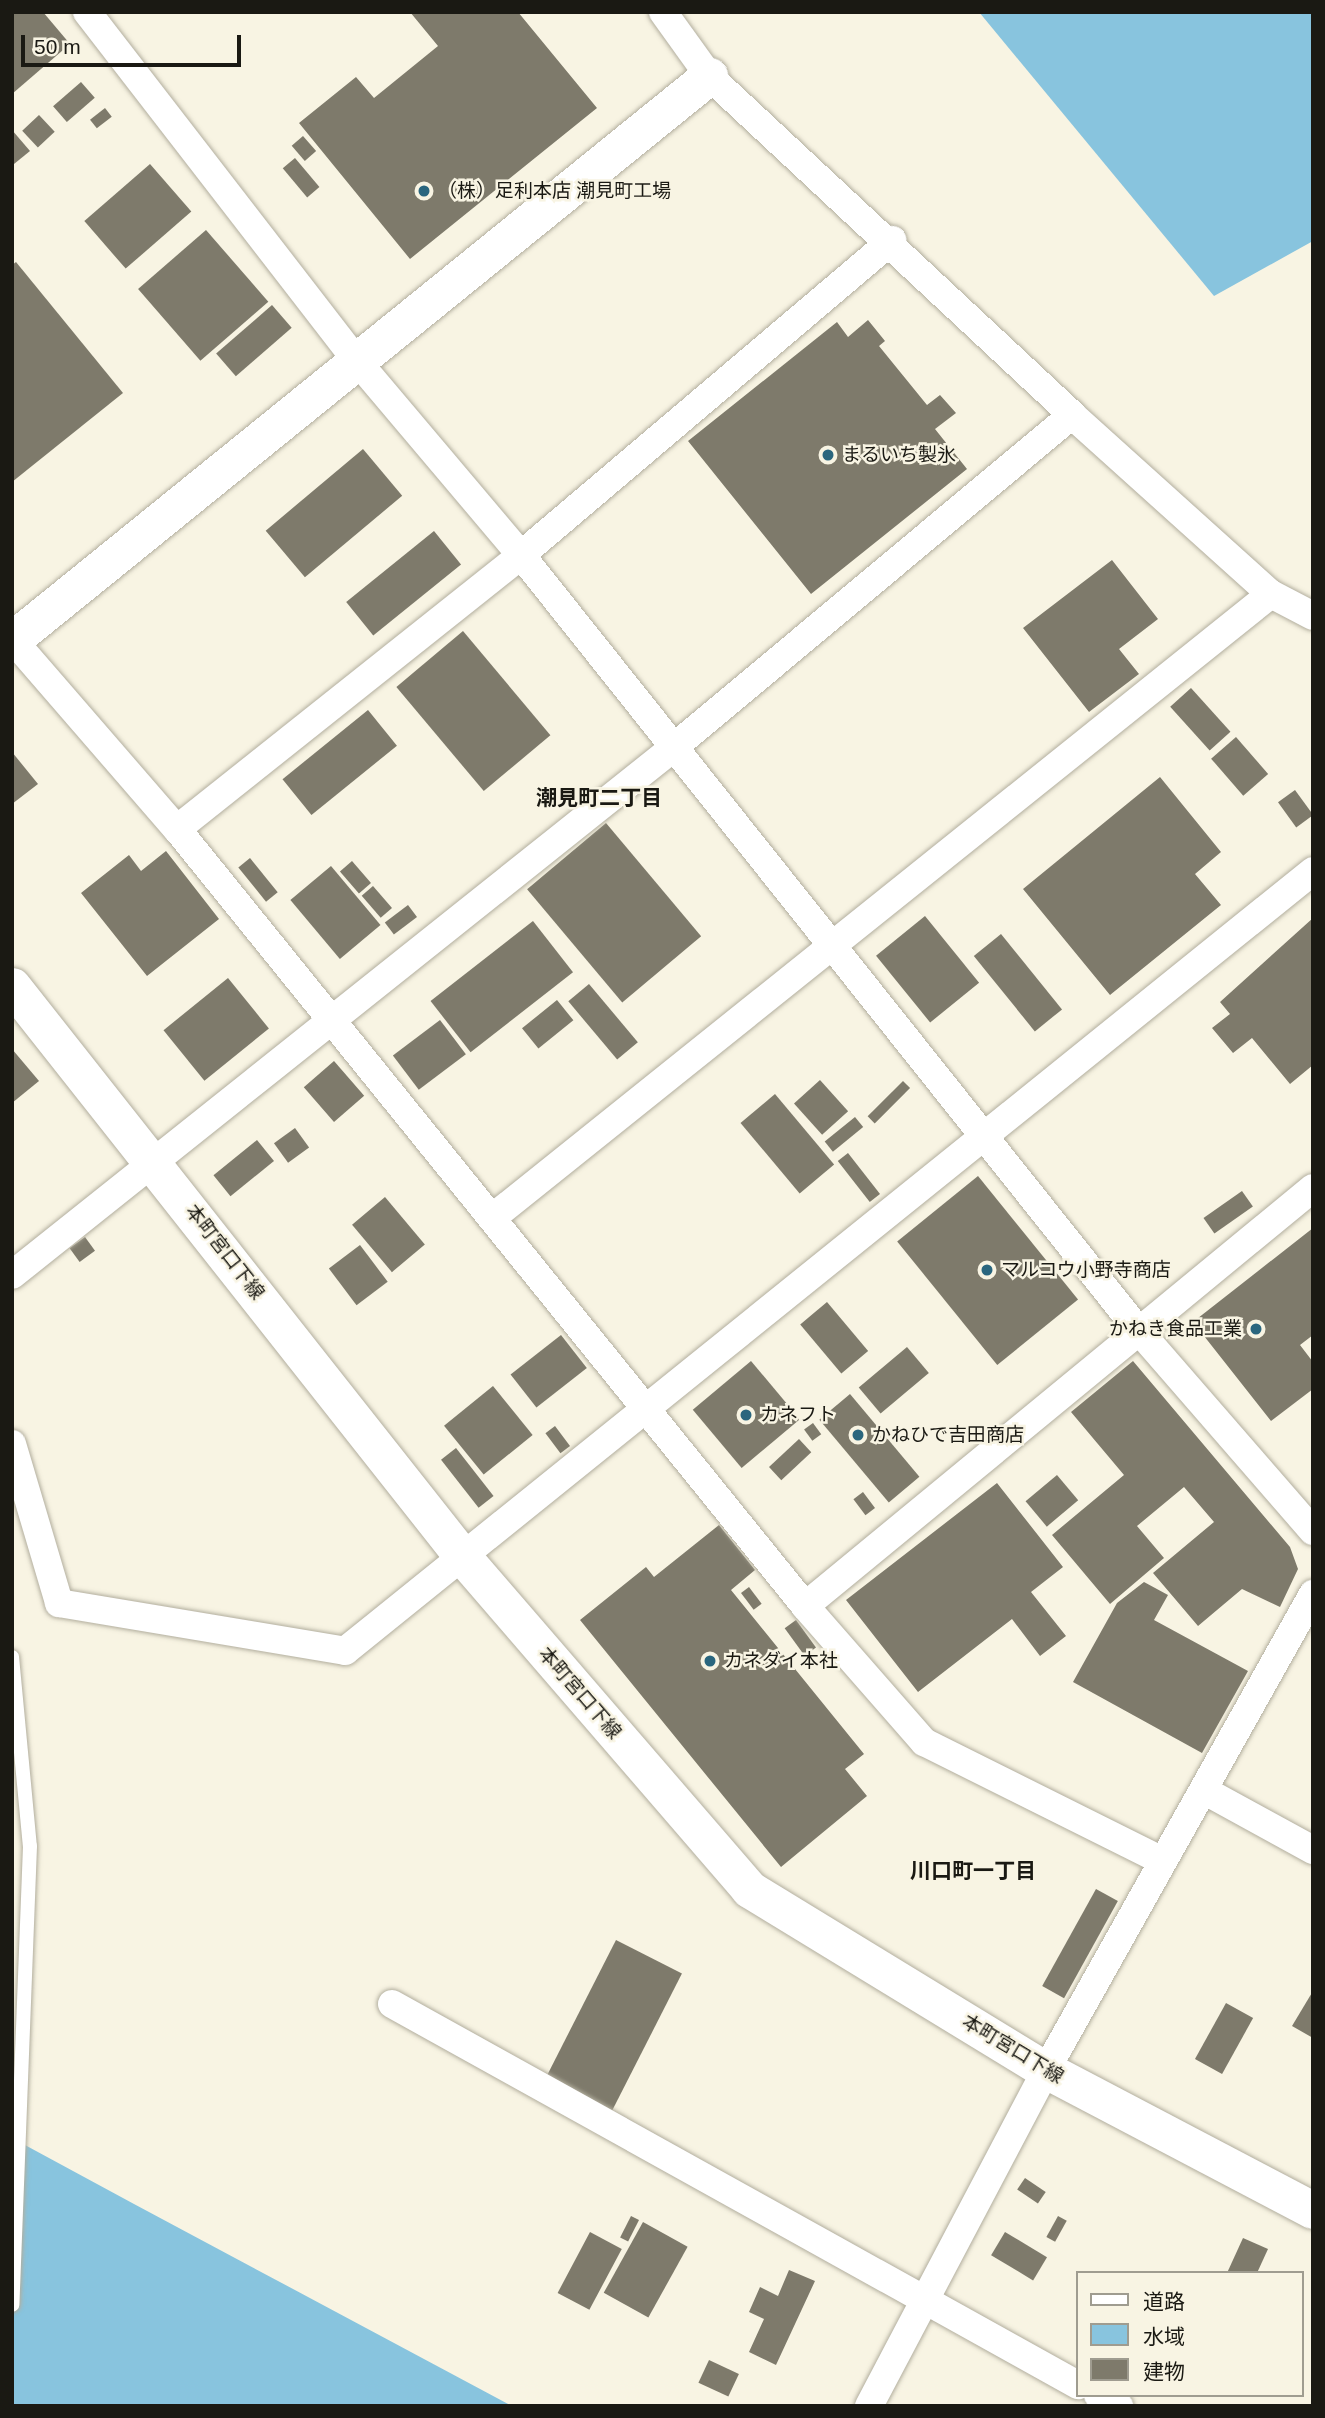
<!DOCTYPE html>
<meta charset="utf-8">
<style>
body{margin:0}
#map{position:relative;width:1325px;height:2418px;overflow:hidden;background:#f8f4e3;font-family:Arial,"Noto Sans JP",sans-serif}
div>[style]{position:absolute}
.water>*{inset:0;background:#88c4de}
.building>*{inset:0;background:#7e7a6b;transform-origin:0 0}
.roads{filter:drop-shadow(0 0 2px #b2ae9e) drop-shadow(0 0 2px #b2ae9e)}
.service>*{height:14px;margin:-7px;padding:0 7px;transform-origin:7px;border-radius:7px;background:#fff}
.minor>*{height:28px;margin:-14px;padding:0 14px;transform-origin:14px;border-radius:14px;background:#fff}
.tertiary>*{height:37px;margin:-18.5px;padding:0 18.5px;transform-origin:18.5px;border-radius:18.5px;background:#fff}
.dots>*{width:19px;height:19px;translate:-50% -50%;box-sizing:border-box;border:4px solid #f8f4e3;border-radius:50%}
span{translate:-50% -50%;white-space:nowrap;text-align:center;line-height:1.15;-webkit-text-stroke:5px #f8f4e3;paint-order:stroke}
.poi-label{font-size:19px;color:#1a1913}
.left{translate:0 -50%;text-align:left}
.right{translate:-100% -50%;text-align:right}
.street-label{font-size:19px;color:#1a1913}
.neighbourhood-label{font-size:21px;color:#1a1913;font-weight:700}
.frame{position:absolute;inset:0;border:14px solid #1a1913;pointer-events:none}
.legend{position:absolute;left:1076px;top:2271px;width:228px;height:126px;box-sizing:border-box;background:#f8f4e3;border:2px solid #9f9c90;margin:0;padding:9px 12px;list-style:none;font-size:21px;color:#1a1913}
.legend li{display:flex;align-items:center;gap:14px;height:35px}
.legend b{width:35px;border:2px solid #9f9c90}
.scale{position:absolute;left:21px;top:35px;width:220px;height:32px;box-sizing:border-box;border:4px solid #1a1913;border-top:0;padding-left:9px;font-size:21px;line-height:24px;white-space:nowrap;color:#1a1913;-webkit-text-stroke:5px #f8f4e3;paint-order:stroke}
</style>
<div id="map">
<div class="water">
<i style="clip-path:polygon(979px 12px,1313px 12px,1313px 241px,1214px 296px)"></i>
<i style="clip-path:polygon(12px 2138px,134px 2204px,512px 2406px,12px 2406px)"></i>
</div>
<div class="building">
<i style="clip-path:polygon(12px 12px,43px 12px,70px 44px,12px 94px)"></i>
<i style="clip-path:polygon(410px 12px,518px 12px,597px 108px,410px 259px,299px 123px,356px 77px,374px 98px,438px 46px)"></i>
<i style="left:81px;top:82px;width:21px;height:37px;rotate:49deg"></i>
<i style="left:105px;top:108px;width:11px;height:19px;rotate:52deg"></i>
<i style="left:39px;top:115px;width:23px;height:23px;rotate:47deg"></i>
<i style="clip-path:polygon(12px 130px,30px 151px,14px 164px,12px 162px)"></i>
<i style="left:303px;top:136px;width:20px;height:15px;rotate:49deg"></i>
<i style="left:295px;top:158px;width:38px;height:16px;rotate:50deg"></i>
<i style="left:150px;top:164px;width:63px;height:87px;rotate:49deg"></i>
<i style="left:206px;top:230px;width:95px;height:90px;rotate:49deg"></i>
<i style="clip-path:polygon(16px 262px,123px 393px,12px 482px,12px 265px)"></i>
<i style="left:272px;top:305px;width:30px;height:74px;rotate:49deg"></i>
<i style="clip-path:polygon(868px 320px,885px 341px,879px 346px,927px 405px,940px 395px,956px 413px,935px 429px,967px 469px,811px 594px,688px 441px,837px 322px,848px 337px)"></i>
<i style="left:363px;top:449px;width:61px;height:127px;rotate:50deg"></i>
<i style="left:434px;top:531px;width:43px;height:113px;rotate:51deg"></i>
<i style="clip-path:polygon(1112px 560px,1158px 619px,1119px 649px,1139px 674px,1089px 712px,1023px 628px)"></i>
<i style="left:463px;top:631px;width:136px;height:87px;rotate:50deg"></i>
<i style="left:1191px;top:688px;width:59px;height:28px;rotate:48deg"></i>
<i style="left:368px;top:710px;width:46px;height:110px;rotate:51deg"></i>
<i style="left:1236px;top:737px;width:49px;height:33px;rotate:49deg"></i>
<i style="clip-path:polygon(12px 752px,38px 784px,12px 804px)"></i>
<i style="clip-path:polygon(1160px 777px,1221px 852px,1195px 874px,1221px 905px,1110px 995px,1023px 889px)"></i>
<i style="left:1295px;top:790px;width:31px;height:21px;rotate:54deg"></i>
<i style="left:606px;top:823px;width:148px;height:103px;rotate:50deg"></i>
<i style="clip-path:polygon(166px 851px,219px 919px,147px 976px,81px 893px,129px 855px,141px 871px)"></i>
<i style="left:250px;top:858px;width:44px;height:15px;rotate:51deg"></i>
<i style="left:352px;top:861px;width:29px;height:16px;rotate:49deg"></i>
<i style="left:331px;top:866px;width:77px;height:53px;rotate:50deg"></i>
<i style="left:373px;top:886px;width:29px;height:15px;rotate:49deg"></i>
<i style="left:408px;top:905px;width:15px;height:29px;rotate:53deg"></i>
<i style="left:925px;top:916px;width:86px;height:63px;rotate:51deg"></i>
<i style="clip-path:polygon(1313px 918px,1313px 1065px,1290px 1084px,1252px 1038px,1233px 1053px,1212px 1028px,1230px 1014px,1220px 1002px)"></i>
<i style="left:533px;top:921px;width:65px;height:130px;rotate:52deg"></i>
<i style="left:1001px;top:934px;width:97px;height:35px;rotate:51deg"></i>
<i style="left:228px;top:978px;width:65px;height:83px;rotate:51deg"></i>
<i style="left:589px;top:984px;width:76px;height:27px;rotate:50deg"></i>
<i style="left:557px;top:1000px;width:26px;height:45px;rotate:51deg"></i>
<i style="left:440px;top:1020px;width:43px;height:59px;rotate:53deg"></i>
<i style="clip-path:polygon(12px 1049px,39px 1081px,12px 1103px)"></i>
<i style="left:334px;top:1061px;width:46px;height:40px;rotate:49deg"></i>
<i style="left:820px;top:1080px;width:42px;height:35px;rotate:48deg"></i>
<i style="left:903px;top:1081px;width:10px;height:50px;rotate:45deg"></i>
<i style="left:775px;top:1094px;width:92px;height:45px;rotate:50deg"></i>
<i style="left:855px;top:1117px;width:13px;height:39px;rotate:51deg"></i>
<i style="left:295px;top:1128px;width:24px;height:26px;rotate:54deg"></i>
<i style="left:257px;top:1140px;width:27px;height:56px;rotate:51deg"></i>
<i style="left:848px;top:1153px;width:52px;height:13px;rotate:52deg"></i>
<i style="left:978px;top:1176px;width:159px;height:104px;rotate:51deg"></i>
<i style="left:1242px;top:1191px;width:19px;height:47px;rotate:55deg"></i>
<i style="left:385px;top:1197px;width:62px;height:43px;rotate:50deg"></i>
<i style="clip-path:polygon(1313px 1228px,1313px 1335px,1300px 1345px,1313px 1362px,1313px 1389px,1271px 1421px,1193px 1322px)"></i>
<i style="left:85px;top:1237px;width:17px;height:19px;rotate:54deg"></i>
<i style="left:360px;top:1245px;width:46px;height:39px;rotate:53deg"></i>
<i style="left:827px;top:1302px;width:64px;height:35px;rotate:50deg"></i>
<i style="left:561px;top:1335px;width:42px;height:64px;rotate:52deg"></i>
<i style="left:907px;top:1347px;width:34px;height:63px;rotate:50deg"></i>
<i style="left:751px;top:1361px;width:76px;height:76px;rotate:50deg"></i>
<i style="clip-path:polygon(1133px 1361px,1290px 1547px,1298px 1569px,1280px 1607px,1242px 1589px,1198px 1626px,1153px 1573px,1214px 1522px,1184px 1487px,1137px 1526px,1164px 1558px,1110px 1604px,1052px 1535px,1124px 1475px,1071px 1412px)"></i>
<i style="left:493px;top:1386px;width:63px;height:63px;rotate:51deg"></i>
<i style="left:850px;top:1394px;width:108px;height:40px;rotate:50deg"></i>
<i style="left:813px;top:1423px;width:14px;height:11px;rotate:54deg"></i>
<i style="left:555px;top:1426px;width:25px;height:12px;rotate:53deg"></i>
<i style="left:799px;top:1439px;width:18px;height:41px;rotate:47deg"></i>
<i style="left:456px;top:1448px;width:61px;height:19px;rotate:52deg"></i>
<i style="left:1057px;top:1475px;width:33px;height:41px;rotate:50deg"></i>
<i style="clip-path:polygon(997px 1483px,1063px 1567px,1031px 1592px,1066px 1636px,1040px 1656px,1012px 1619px,918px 1692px,846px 1600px)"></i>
<i style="left:863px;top:1492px;width:20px;height:12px;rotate:53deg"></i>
<i style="clip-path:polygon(719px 1525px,755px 1570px,731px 1590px,864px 1754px,845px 1769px,867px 1796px,781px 1867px,580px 1620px,646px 1567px,654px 1577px)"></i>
<i style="clip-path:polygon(1144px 1582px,1168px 1595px,1154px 1620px,1248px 1671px,1202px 1753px,1073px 1682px,1117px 1603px)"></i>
<i style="left:749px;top:1587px;width:21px;height:10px;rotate:53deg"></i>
<i style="left:796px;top:1620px;width:34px;height:14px;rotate:54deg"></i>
<i style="left:1096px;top:1889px;width:25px;height:111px;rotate:29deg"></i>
<i style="left:616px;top:1940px;width:74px;height:157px;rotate:27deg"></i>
<i style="clip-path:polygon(1313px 1991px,1313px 2038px,1292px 2026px)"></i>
<i style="left:1226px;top:2003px;width:31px;height:64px;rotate:29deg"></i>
<i style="left:1025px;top:2178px;width:25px;height:14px;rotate:34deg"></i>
<i style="left:631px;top:2216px;width:9px;height:24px;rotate:27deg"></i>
<i style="left:1058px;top:2216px;width:10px;height:24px;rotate:29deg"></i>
<i style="left:643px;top:2222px;width:51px;height:81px;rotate:29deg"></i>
<i style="left:590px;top:2232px;width:36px;height:69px;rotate:28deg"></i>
<i style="left:1005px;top:2232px;width:49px;height:27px;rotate:31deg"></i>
<i style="clip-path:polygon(1243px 2238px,1268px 2249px,1257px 2273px,1227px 2273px)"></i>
<i style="clip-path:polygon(789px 2270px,815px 2281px,776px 2365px,749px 2352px,764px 2319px,749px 2312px,760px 2287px,778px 2296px)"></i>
<i style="left:709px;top:2360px;width:33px;height:25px;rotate:25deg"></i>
</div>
<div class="roads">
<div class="service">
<i style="left:12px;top:1657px;width:190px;rotate:84.6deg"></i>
<i style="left:30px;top:1846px;width:459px;rotate:92.2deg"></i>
</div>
<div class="minor">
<i style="left:87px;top:12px;width:441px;rotate:52.3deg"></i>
<i style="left:357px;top:361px;width:254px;rotate:49.8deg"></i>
<i style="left:521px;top:555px;width:992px;rotate:51.47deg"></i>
<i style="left:1139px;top:1331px;width:265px;rotate:49deg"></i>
<i style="left:663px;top:12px;width:79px;rotate:54.3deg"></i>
<i style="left:709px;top:76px;width:497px;rotate:43deg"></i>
<i style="left:1072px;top:415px;width:268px;rotate:42deg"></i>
<i style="left:1271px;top:594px;width:47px;rotate:27.6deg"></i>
<i style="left:13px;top:640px;width:250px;rotate:49.1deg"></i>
<i style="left:177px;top:829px;width:999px;rotate:51.05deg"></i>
<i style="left:805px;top:1606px;width:181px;rotate:48.8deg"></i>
<i style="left:924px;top:1742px;width:265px;rotate:26.5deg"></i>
<i style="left:177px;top:829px;width:440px;rotate:-38.5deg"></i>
<i style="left:521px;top:555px;width:487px;rotate:-40.3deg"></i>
<i style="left:492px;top:1218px;width:998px;rotate:-38.7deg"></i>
<i style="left:12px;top:1275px;width:845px;rotate:-38.56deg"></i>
<i style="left:673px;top:748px;width:520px;rotate:-39.85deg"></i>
<i style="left:12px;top:1444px;width:166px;rotate:73.5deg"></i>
<i style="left:59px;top:1603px;width:290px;rotate:9.5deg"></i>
<i style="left:345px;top:1651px;width:1243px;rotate:-38.86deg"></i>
<i style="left:805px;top:1606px;width:658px;rotate:-39.45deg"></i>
<i style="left:1207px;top:1792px;width:121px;rotate:28.7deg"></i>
<i style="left:392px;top:2004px;width:785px;rotate:29.05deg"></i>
<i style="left:1098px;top:2395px;width:24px;rotate:28deg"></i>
<i style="left:869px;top:2406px;width:380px;rotate:-62.2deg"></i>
<i style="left:1046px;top:2070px;width:546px;rotate:-60.71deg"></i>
</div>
<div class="tertiary">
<i style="left:12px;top:640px;width:897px;rotate:-38.98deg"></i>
<i style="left:12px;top:986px;width:726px;rotate:51.71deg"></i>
<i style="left:462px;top:1556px;width:440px;rotate:49.2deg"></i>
<i style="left:749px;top:1889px;width:348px;rotate:31.4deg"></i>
<i style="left:1046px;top:2070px;width:301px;rotate:27.7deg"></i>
</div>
</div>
<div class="dots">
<i style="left:424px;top:191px;background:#2a667e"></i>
<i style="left:828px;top:455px;background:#2a667e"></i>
<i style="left:987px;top:1270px;background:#2a667e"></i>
<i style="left:1256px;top:1329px;background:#2a667e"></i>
<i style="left:746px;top:1415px;background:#2a667e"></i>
<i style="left:858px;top:1435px;background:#2a667e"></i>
<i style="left:710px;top:1661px;background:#2a667e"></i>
</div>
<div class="poi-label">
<span class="left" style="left:438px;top:191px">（株）足利本店 潮見町工場</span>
<span class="left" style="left:842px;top:455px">まるいち製氷</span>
<span class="left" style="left:1001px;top:1270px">マルコウ小野寺商店</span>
<span class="right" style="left:1242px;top:1329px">かねき食品工業</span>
<span class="left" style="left:760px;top:1415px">カネフト</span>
<span class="left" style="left:872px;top:1435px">かねひで吉田商店</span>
<span class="left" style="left:724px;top:1661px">カネダイ本社</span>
</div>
<div class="street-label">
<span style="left:225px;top:1252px;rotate:52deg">本町宮口下線</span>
<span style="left:580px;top:1693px;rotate:49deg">本町宮口下線</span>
<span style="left:1013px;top:2049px;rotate:31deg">本町宮口下線</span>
</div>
<div class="neighbourhood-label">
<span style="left:599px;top:798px">潮見町二丁目</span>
<span style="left:973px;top:1871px">川口町一丁目</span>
</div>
<div class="frame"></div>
<ul class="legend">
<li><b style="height:9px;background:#fff"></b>道路</li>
<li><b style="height:19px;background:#88c4de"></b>水域</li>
<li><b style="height:19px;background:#7e7a6b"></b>建物</li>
</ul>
<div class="scale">50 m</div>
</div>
